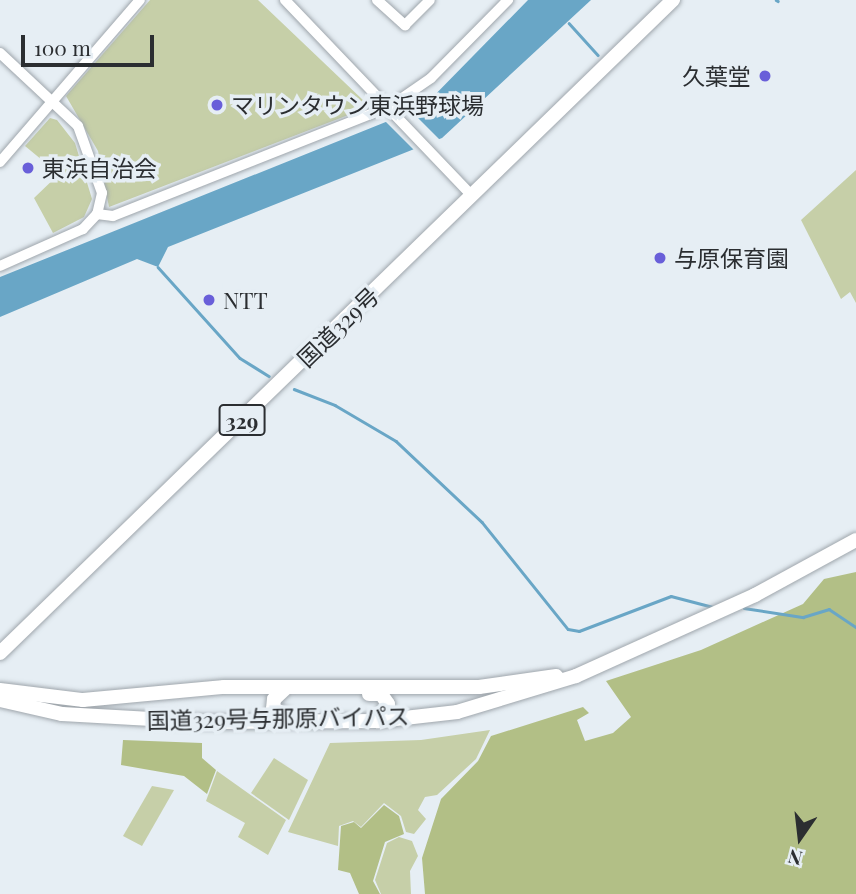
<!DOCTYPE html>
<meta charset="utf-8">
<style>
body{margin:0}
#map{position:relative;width:856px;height:894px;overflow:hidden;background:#e6eef4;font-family:"Playfair Display","Noto Sans JP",serif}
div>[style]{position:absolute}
.green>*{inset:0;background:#c6cfa8}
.forest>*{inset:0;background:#b2bf86}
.water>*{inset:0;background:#69a6c6}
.pier>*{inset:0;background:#e6eef4}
.stream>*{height:2.5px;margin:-1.25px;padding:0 1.25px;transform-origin:1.25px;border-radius:1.25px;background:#69a6c6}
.roads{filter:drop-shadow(0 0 2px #9fa6ac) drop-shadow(0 0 2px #9fa6ac)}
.tertiary>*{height:10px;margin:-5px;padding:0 5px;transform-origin:5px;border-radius:5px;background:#fff}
.trunk>*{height:14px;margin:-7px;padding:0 7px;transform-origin:7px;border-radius:7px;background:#fff}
.dots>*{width:19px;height:19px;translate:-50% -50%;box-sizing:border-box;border:4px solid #e6eef4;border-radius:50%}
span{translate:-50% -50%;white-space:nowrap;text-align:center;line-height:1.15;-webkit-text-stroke:7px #e6eef4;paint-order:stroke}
.shield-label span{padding:2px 5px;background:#e6eef4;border:2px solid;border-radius:5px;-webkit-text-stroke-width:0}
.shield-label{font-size:21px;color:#2b2e31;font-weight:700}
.poi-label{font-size:23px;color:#2b2e31}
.right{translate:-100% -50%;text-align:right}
.left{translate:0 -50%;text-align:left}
.street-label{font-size:23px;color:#2b2e31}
.north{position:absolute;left:765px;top:803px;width:70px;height:70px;-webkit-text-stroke:5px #e6eef4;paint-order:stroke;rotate:194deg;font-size:19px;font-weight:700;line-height:28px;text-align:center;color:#2b2e31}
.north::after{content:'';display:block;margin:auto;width:24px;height:32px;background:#2b2e31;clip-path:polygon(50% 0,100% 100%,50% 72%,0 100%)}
.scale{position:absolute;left:21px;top:35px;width:133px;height:32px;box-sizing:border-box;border:4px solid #2b2e31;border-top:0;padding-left:9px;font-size:21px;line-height:24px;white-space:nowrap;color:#2b2e31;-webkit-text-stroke:5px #e6eef4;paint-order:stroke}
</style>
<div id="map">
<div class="green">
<i style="clip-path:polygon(150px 0,258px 0,364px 101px,364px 109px,109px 207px,98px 151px,66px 96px)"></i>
<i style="clip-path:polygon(50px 118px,57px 120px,75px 143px,92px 199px,84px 217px,53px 233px,34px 198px,59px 174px,25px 146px)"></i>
<i style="clip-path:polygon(856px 170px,856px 303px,850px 292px,841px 299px,801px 220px)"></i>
<i style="clip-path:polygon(490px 730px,476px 759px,437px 795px,425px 797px,418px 810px,426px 819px,414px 834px,406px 832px,401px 816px,384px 803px,361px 827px,353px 821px,339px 826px,338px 846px,288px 832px,330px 743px,421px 740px)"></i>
<i style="clip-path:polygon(274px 758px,308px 780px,289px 820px,251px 793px)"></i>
<i style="clip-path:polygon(217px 771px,286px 820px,268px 855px,238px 837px,245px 823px,206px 801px)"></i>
<i style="clip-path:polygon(152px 786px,174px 790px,142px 846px,123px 836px)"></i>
<i style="clip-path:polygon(399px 837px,412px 841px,418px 856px,410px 871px,411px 894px,381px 894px,375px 880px,387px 843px)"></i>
</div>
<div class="forest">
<i style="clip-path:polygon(856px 572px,856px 894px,425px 894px,422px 858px,441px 799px,478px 761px,491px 736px,583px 707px,589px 713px,577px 720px,585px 741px,613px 733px,631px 717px,606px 681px,701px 650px,803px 604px,824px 579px)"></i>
<i style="clip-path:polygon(123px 740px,202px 743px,202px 758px,216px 770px,207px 794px,184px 776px,121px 765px)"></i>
<i style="clip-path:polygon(384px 805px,399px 816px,404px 834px,385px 842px,373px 881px,380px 894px,359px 894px,350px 873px,338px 870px,341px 826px,354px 822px,361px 828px)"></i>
</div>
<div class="water">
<i style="clip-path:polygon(528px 0,591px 0,442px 138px,168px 247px,158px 267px,137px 259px,0 317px,0 277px,423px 107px)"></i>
</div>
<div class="pier">
<i style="clip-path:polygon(411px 111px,442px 142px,417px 153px,385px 121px)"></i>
</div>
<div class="stream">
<i style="left:776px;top:0;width:2px;rotate:27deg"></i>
<i style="left:569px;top:23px;width:43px;rotate:47.8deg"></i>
<i style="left:158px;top:267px;width:122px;rotate:48deg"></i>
<i style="left:240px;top:358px;width:34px;rotate:32deg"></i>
<i style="left:294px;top:389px;width:44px;rotate:21.3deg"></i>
<i style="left:335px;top:405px;width:71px;rotate:30.5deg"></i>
<i style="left:396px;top:441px;width:118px;rotate:43.3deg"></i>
<i style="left:482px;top:522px;width:137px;rotate:51.2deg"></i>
<i style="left:568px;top:629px;width:11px;rotate:10deg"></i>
<i style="left:579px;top:631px;width:98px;rotate:-20.8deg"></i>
<i style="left:671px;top:596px;width:43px;rotate:14.7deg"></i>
<i style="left:744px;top:608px;width:60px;rotate:8.7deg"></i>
<i style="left:803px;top:617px;width:27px;rotate:-17deg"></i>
<i style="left:829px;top:609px;width:32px;rotate:34deg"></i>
</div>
<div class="roads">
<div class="tertiary">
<i style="left:285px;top:0;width:271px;rotate:46.3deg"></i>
<i style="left:377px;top:0;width:38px;rotate:42deg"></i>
<i style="left:405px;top:25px;width:35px;rotate:-45deg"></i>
<i style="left:0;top:53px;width:107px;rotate:43.1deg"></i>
<i style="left:78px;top:126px;width:71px;rotate:70.3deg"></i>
<i style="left:102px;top:193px;width:22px;rotate:103deg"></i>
<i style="left:97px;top:214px;width:21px;rotate:133deg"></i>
<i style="left:83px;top:229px;width:91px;rotate:156deg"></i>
<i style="left:0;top:162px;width:214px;rotate:-49.2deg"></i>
<i style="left:97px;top:214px;width:16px;rotate:7deg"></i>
<i style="left:113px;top:216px;width:297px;rotate:-21.6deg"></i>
<i style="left:389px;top:107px;width:51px;rotate:-34.6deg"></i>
<i style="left:431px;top:78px;width:110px;rotate:-45.4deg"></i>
</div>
<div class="trunk">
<i style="left:0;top:653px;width:938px;rotate:-44.14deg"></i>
<i style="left:286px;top:688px;width:16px;rotate:137deg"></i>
<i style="left:274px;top:699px;width:10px;rotate:96deg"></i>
<i style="left:273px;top:709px;width:21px;rotate:23deg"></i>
<i style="left:0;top:690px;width:84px;rotate:6.9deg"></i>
<i style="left:83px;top:700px;width:142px;rotate:-5.3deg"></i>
<i style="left:224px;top:687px;width:255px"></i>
<i style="left:479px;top:687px;width:78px;rotate:-8.1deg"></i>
<i style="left:369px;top:694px;width:12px"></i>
<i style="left:381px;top:694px;width:12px;rotate:55deg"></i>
<i style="left:388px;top:704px;width:20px;rotate:120deg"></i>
<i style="left:0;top:700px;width:64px;rotate:12.7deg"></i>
<i style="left:62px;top:714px;width:143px;rotate:3.2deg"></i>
<i style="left:205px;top:722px;width:173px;rotate:-0.3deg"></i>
<i style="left:378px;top:721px;width:80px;rotate:-6.5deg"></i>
<i style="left:457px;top:712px;width:124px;rotate:-16.8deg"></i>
<i style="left:576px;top:676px;width:196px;rotate:-24.3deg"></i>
<i style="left:755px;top:595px;width:115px;rotate:-28.6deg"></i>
</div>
</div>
<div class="dots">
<i style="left:765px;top:76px;background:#695fd9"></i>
<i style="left:217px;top:105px;background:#695fd9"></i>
<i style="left:28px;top:168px;background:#695fd9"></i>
<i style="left:660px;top:258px;background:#695fd9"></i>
<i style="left:209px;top:300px;background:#695fd9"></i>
</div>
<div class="shield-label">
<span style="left:242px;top:420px">329</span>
</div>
<div class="poi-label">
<span class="right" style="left:751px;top:76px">久葉堂</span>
<span class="left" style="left:231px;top:105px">マリンタウン東浜野球場</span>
<span class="left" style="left:42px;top:168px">東浜自治会</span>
<span class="left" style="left:674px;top:258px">与原保育園</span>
<span class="left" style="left:223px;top:300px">NTT</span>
</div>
<div class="street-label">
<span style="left:338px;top:327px;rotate:-44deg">国道329号</span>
<span style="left:278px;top:718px;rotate:-1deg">国道329号与那原バイパス</span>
</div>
<div class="north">N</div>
<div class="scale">100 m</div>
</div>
